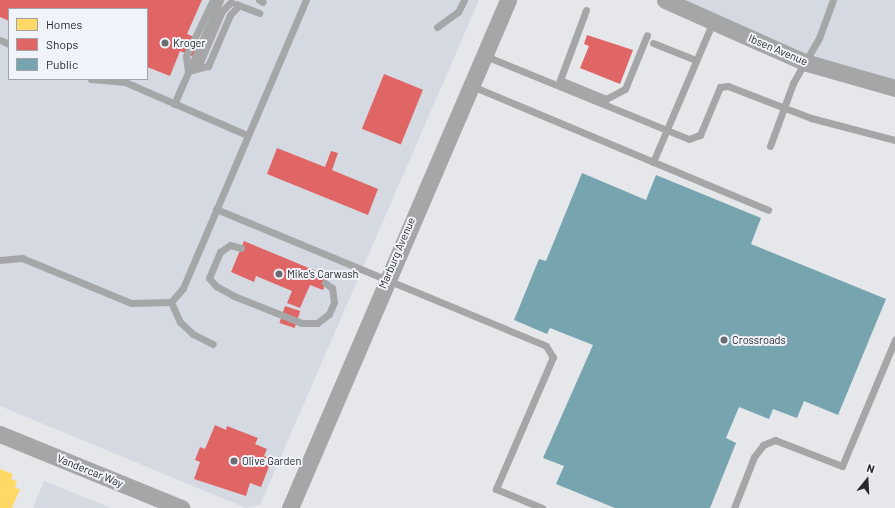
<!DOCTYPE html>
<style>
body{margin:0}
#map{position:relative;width:895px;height:508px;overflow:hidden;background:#e5e7eb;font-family:Barlow,sans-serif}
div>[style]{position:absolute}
.built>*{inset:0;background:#d5dae2}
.homes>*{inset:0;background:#ffd966}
.shops>*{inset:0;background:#e06666;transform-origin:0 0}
.public>*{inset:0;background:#76a5af}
.service>*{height:7px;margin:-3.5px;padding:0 3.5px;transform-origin:3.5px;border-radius:3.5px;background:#a4a6a7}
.tertiary>*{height:17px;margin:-8.5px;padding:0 8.5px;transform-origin:8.5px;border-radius:8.5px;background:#a4a6a7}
.dots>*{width:11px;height:11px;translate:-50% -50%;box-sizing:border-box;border:2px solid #f0f4fa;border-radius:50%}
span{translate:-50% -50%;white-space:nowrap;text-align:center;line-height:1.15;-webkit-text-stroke:4px #f0f4fa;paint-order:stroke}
.poi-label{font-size:11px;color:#28292c}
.left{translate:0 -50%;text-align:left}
.street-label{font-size:11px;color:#28292c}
.legend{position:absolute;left:8px;top:8px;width:140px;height:72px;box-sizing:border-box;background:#f0f4fa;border:1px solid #a0a3a8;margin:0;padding:5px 7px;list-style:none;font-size:12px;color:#28292c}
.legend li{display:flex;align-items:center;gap:8px;height:20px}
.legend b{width:20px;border:1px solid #a0a3a8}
.north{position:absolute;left:847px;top:460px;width:40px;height:40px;-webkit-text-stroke:3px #f0f4fa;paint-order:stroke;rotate:18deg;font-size:11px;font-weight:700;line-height:16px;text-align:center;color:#28292c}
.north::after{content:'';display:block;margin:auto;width:14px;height:18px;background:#28292c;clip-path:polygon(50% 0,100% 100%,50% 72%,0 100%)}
</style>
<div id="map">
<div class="built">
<i style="clip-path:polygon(evenodd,0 0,479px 0,260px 505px,246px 508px,0 406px,0 0,9px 9px,147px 9px,147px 79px,9px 79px,9px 9px)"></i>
<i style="clip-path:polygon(665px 0,895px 0,895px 88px)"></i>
<i style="clip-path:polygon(44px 481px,111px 508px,33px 508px)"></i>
</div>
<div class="homes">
<i style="clip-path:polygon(0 469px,13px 474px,11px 479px,17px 481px,15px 488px,20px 489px,12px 508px,0 508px)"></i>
</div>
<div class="shops">
<i style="clip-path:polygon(0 0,202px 0,187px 34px,211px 44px,204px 61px,180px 51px,170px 76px,147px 67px,147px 9px,9px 9px,9px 21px,0 17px)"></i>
<i style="clip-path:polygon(587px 35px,633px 50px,620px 84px,580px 68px,589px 46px,584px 44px)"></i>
<i style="left:384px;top:74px;width:42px;height:59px;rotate:22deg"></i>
<i style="clip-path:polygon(277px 148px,325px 167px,331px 151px,338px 153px,332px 170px,378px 189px,368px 215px,267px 174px)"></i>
<i style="clip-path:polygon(244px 241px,328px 276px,323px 290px,310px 285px,300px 308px,287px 303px,292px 291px,256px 276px,254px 282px,231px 272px)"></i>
<i style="left:285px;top:306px;width:16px;height:18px;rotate:18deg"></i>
<i style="clip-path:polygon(215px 425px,226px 430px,227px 426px,258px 438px,255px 444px,267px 449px,264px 456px,272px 459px,261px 487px,250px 483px,246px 496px,194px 479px,200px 462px,195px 460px,200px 447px,205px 449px)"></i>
</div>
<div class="public">
<i style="clip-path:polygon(582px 173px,646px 200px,656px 175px,761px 218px,751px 244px,886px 299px,838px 415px,804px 401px,797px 418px,773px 409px,769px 419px,739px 407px,726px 438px,736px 443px,710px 508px,615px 508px,556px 484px,564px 466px,543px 458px,593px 345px,550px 328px,547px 334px,514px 320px,539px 259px,546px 261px)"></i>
</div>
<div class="service">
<i style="left:259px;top:0;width:4px;rotate:27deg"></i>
<i style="left:236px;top:4px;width:25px;rotate:21deg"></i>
<i style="left:586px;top:10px;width:75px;rotate:110.4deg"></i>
<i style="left:560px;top:80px;width:50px;rotate:22.4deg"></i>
<i style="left:606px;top:99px;width:21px;rotate:-28deg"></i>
<i style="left:625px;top:89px;width:58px;rotate:-67.8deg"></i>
<i style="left:437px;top:27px;width:26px;rotate:-36deg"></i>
<i style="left:458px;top:12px;width:13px;rotate:-63deg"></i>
<i style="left:0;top:40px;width:10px;rotate:24deg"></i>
<i style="left:653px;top:43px;width:46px;rotate:21.6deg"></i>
<i style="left:483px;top:55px;width:222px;rotate:22.2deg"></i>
<i style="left:689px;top:139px;width:12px;rotate:-20deg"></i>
<i style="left:700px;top:135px;width:52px;rotate:-67.4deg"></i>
<i style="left:720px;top:87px;width:8px;rotate:-7deg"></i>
<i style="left:728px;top:86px;width:89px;rotate:21.1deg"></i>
<i style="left:811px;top:118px;width:87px;rotate:14.7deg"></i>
<i style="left:191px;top:68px;width:11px;rotate:-34deg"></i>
<i style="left:200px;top:62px;width:56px;rotate:-66.7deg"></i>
<i style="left:222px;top:11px;width:13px;rotate:-45deg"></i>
<i style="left:188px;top:71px;width:21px;rotate:-14deg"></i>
<i style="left:208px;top:66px;width:56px;rotate:-66.7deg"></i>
<i style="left:230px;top:15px;width:13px;rotate:-48deg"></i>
<i style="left:188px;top:71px;width:15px;rotate:-98deg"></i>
<i style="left:186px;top:56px;width:62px;rotate:-64.3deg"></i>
<i style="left:91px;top:79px;width:34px;rotate:5deg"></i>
<i style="left:125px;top:82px;width:133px;rotate:23.5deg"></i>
<i style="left:472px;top:86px;width:321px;rotate:22.7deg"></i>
<i style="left:174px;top:104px;width:114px;rotate:-66.1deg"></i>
<i style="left:770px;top:146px;width:67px;rotate:-69.9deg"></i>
<i style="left:793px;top:83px;width:52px;rotate:-60deg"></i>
<i style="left:819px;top:38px;width:40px;rotate:-69.8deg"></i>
<i style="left:653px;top:162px;width:153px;rotate:-66.9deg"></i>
<i style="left:216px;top:209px;width:357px;rotate:22.5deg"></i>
<i style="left:546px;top:346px;width:13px;rotate:58deg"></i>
<i style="left:553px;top:357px;width:144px;rotate:113.4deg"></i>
<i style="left:496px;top:489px;width:50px;rotate:22.4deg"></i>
<i style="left:241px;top:248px;width:11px;rotate:-165deg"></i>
<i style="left:230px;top:245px;width:12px;rotate:145deg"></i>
<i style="left:220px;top:252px;width:28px;rotate:113deg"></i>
<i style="left:209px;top:278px;width:11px;rotate:49deg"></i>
<i style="left:216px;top:286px;width:21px;rotate:29deg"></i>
<i style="left:234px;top:296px;width:73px;rotate:21.7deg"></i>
<i style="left:302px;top:323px;width:15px"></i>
<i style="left:317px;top:323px;width:15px;rotate:-37deg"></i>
<i style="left:329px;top:314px;width:13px;rotate:-67deg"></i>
<i style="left:334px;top:302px;width:14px;rotate:-98deg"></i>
<i style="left:332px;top:288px;width:9px;rotate:-144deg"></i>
<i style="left:0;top:260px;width:22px;rotate:-5deg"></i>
<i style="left:22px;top:258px;width:118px;rotate:22.4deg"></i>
<i style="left:131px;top:303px;width:40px;rotate:-1.4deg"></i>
<i style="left:171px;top:302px;width:18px;rotate:-49deg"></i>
<i style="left:183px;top:288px;width:313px;rotate:-66.9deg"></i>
<i style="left:171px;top:302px;width:22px;rotate:66deg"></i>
<i style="left:180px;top:322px;width:18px;rotate:43deg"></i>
<i style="left:193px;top:334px;width:22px;rotate:27deg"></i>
<i style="left:734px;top:508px;width:55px;rotate:-68.6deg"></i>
<i style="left:754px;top:457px;width:15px;rotate:-53deg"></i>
<i style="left:763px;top:445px;width:13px;rotate:-23deg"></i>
<i style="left:775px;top:440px;width:72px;rotate:21.2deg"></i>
<i style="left:842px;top:466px;width:137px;rotate:-67.2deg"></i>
</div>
<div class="tertiary">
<i style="left:665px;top:0;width:152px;rotate:24deg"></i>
<i style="left:804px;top:62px;width:95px;rotate:15.9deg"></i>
<i style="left:0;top:434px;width:196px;rotate:22.2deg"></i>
<i style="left:290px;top:508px;width:553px;rotate:-66.77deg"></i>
</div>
<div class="dots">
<i style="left:165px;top:43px;background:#6a6c6f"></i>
<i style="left:279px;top:274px;background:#6a6c6f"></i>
<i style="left:724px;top:340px;background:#6a6c6f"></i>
<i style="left:234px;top:461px;background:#6a6c6f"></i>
</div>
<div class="poi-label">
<span class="left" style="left:173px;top:43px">Kroger</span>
<span class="left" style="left:287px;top:274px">Mike's Carwash</span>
<span class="left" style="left:732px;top:340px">Crossroads</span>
<span class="left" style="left:242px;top:461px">Olive Garden</span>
</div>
<div class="street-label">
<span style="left:778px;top:50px;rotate:23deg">Ibsen Avenue</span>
<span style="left:397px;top:253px;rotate:-67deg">Marburg Avenue</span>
<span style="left:90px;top:471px;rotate:22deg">Vandercar Way</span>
</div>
<ul class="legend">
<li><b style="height:11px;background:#ffd966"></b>Homes</li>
<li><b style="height:11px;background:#e06666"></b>Shops</li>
<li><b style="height:11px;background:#76a5af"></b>Public</li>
</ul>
<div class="north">N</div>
</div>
